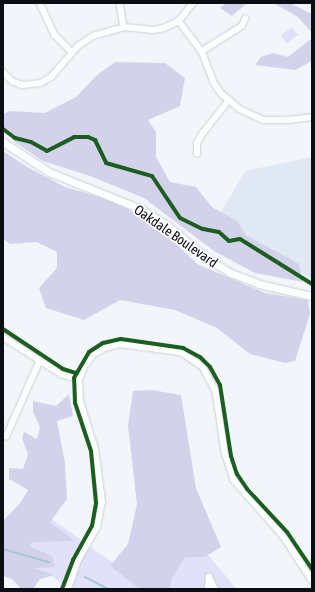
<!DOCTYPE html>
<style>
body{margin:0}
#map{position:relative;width:315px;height:592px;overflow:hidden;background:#f2f6fa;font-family:"Asap Condensed",sans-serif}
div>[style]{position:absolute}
.built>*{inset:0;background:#e0e9f3}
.green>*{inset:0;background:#e3e1fa;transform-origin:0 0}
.forest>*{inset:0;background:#d4d2eb}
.stream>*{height:1.5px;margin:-0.75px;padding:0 0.75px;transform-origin:0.75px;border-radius:0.75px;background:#a1c8d4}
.roads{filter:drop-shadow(0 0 1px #ccd0d4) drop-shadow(0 0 1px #ccd0d4)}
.minor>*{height:5.5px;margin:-2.75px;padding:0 2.75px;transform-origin:2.75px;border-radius:2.75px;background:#fdfefe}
.major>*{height:7px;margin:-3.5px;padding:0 3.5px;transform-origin:3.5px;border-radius:3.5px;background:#fdfefe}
.cycleway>*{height:4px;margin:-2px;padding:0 2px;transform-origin:2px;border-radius:2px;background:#1b5e20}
span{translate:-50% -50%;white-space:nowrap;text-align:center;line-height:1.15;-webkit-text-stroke:3.5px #fff;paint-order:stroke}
.street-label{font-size:14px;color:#0b0f13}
.frame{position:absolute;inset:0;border:4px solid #0b0f13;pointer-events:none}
</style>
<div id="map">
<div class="built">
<i style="clip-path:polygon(312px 157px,312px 279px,215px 222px,245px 171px)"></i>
</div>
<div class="green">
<i style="left:292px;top:27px;width:10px;height:14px;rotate:53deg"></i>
<i style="clip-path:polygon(46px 515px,150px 589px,70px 589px,46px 572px,34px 567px,20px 554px)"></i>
<i style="clip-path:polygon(189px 533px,231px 582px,236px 589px,162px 589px)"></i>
</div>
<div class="forest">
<i style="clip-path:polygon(226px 3px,247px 3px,232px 16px,220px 8px)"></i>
<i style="clip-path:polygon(273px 3px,290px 3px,312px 14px,312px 33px,298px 17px)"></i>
<i style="clip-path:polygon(312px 38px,312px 61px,295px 70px,255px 65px,261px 57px,273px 53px,288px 57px)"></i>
<i style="clip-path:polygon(115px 62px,165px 63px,185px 78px,180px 106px,148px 120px,156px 132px,156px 157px,170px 182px,196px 187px,212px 207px,237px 221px,246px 235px,299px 264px,303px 282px,255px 273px,214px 251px,144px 198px,90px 176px,43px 161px,15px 142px,3px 126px,3px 114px,10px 111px,45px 113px,76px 97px,97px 75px)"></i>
<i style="clip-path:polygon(3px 151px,27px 167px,65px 187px,104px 198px,138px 214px,165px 233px,197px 264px,265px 293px,308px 300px,310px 314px,295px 361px,285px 363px,250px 354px,217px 328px,175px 310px,120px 300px,84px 320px,46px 308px,39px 288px,57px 268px,57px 252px,37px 242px,10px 244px,3px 239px)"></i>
<i style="clip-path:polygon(152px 390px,181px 395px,196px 488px,221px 547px,205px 557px,185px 557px,172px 578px,169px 589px,140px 589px,110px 566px,128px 544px,137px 504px,128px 426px,133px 391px)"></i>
<i style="clip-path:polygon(69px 394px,73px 416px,57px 421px,65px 463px,67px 499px,50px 522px,75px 541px,32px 542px,29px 546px,52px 556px,55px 567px,35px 568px,54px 575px,40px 579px,33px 589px,21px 589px,12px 579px,3px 576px,3px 521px,21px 502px,28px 490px,9px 479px,9px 468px,23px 469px,28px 454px,22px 438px,24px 432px,37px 439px,40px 427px,33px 412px,33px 401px,56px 406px)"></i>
</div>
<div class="stream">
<i style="left:3px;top:549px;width:48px;rotate:15.8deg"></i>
<i style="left:85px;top:577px;width:27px;rotate:27deg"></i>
</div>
<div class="roads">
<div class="minor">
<i style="left:40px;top:3px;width:35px;rotate:65deg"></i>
<i style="left:55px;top:35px;width:24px;rotate:45deg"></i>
<i style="left:120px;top:3px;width:24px;rotate:81deg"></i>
<i style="left:179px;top:21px;width:38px;rotate:53deg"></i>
<i style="left:202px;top:51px;width:34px;rotate:69deg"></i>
<i style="left:214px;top:83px;width:14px;rotate:54deg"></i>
<i style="left:222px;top:94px;width:23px;rotate:40deg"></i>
<i style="left:240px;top:109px;width:26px;rotate:25deg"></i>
<i style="left:264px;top:120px;width:25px"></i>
<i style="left:289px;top:120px;width:23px;rotate:-7deg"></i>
<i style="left:202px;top:51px;width:47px;rotate:-32deg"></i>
<i style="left:242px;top:26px;width:8px;rotate:-67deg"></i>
<i style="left:3px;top:72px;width:13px;rotate:45deg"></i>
<i style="left:12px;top:81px;width:11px;rotate:22deg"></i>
<i style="left:22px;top:85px;width:19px;rotate:-6deg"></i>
<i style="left:41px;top:83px;width:12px;rotate:-31deg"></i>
<i style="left:51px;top:77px;width:41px;rotate:-48.9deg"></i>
<i style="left:78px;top:46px;width:18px;rotate:-34deg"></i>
<i style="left:93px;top:36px;width:32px;rotate:-16deg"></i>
<i style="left:124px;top:27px;width:29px;rotate:6deg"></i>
<i style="left:153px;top:30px;width:11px;rotate:-10deg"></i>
<i style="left:164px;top:28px;width:17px;rotate:-25deg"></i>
<i style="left:179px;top:21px;width:23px;rotate:-52deg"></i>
<i style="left:197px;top:154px;width:11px;rotate:-90deg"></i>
<i style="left:197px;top:143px;width:12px;rotate:-59deg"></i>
<i style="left:203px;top:133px;width:42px;rotate:-51.8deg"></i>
<i style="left:3px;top:337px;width:69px;rotate:32.5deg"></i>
<i style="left:61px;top:374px;width:19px;rotate:18deg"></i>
<i style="left:6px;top:437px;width:84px;rotate:-66.2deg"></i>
<i style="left:68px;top:589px;width:31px;rotate:-71deg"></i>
<i style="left:78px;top:560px;width:38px;rotate:-60deg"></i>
<i style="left:97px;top:527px;width:25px;rotate:-79deg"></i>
<i style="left:102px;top:502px;width:53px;rotate:-97.5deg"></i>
<i style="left:95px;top:449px;width:50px;rotate:-107.4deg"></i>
<i style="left:80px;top:401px;width:21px;rotate:-93deg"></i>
<i style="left:79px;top:380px;width:14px;rotate:-69deg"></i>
<i style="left:84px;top:367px;width:15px;rotate:-53deg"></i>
<i style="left:93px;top:355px;width:14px;rotate:-30deg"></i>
<i style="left:105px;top:348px;width:16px;rotate:-15deg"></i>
<i style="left:120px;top:344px;width:62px;rotate:7.5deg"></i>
<i style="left:181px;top:352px;width:27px;rotate:34deg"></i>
<i style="left:203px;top:367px;width:27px;rotate:62deg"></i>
<i style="left:216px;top:391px;width:62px;rotate:81.6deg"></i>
<i style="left:225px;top:452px;width:29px;rotate:72deg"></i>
<i style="left:234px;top:480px;width:76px;rotate:48.7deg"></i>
<i style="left:284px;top:537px;width:51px;rotate:56.9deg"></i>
<i style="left:208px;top:589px;width:12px;rotate:-85deg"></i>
<i style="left:209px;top:577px;width:13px;rotate:63deg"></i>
</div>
<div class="major">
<i style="left:3px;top:142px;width:55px;rotate:33.1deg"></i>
<i style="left:49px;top:172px;width:99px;rotate:21.9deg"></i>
<i style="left:141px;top:209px;width:31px;rotate:32deg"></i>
<i style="left:167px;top:225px;width:51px;rotate:40.2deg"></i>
<i style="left:206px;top:258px;width:29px;rotate:31deg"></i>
<i style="left:231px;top:273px;width:30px;rotate:21deg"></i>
<i style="left:259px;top:284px;width:54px;rotate:12.8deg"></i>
</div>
</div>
<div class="cycleway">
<i style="left:3px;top:129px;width:15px;rotate:37deg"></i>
<i style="left:15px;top:138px;width:16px;rotate:14deg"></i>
<i style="left:31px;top:142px;width:18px;rotate:29deg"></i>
<i style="left:47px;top:151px;width:30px;rotate:-27deg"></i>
<i style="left:74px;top:137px;width:14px"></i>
<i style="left:88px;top:137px;width:8px;rotate:23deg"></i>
<i style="left:95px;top:140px;width:25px;rotate:64deg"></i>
<i style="left:106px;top:163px;width:48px;rotate:15.8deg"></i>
<i style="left:152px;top:176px;width:50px;rotate:56.3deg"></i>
<i style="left:180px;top:218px;width:25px;rotate:26deg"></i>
<i style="left:203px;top:229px;width:16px;rotate:11deg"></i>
<i style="left:219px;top:232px;width:13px;rotate:42deg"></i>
<i style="left:229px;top:241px;width:11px;rotate:-10deg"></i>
<i style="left:240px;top:239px;width:85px;rotate:32deg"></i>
<i style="left:3px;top:329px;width:72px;rotate:33.7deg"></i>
<i style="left:63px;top:369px;width:14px;rotate:17deg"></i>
<i style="left:62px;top:589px;width:31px;rotate:-69deg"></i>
<i style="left:73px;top:560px;width:39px;rotate:-61deg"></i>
<i style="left:92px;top:526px;width:23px;rotate:-80deg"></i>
<i style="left:96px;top:503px;width:52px;rotate:-95.5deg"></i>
<i style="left:91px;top:451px;width:51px;rotate:-108.4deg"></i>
<i style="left:75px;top:403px;width:25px;rotate:-92deg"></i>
<i style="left:74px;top:378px;width:30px;rotate:-60deg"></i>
<i style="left:89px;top:352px;width:17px;rotate:-33deg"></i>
<i style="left:103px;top:343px;width:18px;rotate:-13deg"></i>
<i style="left:121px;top:339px;width:63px;rotate:8.3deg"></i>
<i style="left:183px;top:348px;width:19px;rotate:28deg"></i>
<i style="left:200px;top:357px;width:14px;rotate:45deg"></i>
<i style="left:210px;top:367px;width:21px;rotate:61deg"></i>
<i style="left:220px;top:385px;width:72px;rotate:81.2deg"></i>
<i style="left:231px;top:456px;width:19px;rotate:72deg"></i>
<i style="left:237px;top:474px;width:18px;rotate:56deg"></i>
<i style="left:247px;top:489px;width:59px;rotate:47.1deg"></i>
<i style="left:287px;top:532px;width:45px;rotate:56deg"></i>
</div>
<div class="street-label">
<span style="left:176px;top:236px;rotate:35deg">Oakdale Boulevard</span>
</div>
<div class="frame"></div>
</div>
